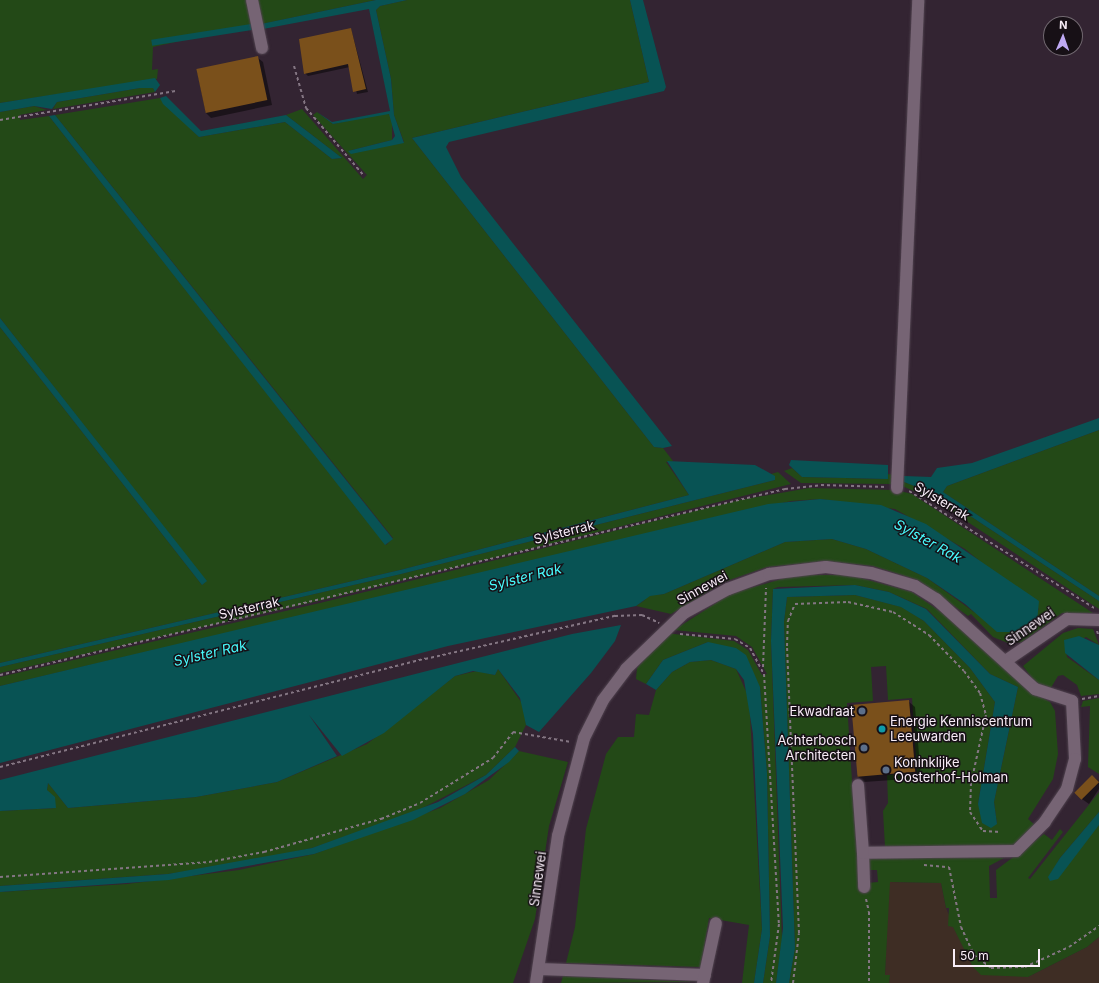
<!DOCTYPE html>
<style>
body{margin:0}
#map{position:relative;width:1099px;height:983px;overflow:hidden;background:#332432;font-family:Inter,sans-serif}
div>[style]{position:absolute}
.industrial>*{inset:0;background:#3e2d24}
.green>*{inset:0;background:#234917}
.water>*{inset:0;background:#085354;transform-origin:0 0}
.shadow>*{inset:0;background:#0007}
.building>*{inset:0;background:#7a501b;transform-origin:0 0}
.path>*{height:2px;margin-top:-1px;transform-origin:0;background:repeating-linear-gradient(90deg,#847683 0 3px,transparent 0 6px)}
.roads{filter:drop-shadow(0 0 1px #50434f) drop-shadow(0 0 1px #50434f)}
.minor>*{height:12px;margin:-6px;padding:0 6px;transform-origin:6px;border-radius:6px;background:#766474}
.dots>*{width:11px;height:11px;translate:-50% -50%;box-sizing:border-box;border:2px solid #171016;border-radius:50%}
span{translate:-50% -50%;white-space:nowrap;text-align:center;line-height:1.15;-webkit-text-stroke:3px #171016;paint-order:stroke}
.street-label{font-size:13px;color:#f8edf7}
.poi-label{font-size:13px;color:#f8edf7}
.right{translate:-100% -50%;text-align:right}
.left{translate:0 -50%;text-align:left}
.water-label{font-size:14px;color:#47fafc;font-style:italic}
.north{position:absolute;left:1043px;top:16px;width:40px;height:40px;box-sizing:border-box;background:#171016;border:1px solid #716870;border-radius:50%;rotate:2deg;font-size:11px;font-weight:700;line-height:16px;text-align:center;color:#f8edf7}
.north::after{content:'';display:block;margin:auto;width:14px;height:18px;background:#bfa9f4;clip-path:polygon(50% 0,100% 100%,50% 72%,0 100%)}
.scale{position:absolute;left:953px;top:949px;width:87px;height:18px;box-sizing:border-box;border:2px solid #f8edf7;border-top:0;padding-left:5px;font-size:12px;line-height:14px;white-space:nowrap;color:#f8edf7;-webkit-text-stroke:3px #171016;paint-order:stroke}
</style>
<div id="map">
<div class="industrial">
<i style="clip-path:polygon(889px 882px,941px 883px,946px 908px,957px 934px,1028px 977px,1087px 947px,1099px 937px,1099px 983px,889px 983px,890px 975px,885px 975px)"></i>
</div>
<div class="green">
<i style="clip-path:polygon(0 0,249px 0,251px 25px,153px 47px,152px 70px,158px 69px,157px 79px,0 103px)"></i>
<i style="clip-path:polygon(255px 0,376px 0,262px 24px)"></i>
<i style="clip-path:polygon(407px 0,630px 0,649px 82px,412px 138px,654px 447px,663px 448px,673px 461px,666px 462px,689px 495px,400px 570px,0 663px,0 327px,202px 585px,206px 581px,0 318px,0 112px,34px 106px,47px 110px,19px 115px,20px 120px,49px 116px,386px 545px,393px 538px,55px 115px,160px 98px,199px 137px,285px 122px,332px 159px,342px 158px,286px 115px,302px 109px,363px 179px,367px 175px,313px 115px,317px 112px,333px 124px,386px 113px,392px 116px,392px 140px,348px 151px,404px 142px,394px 115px,391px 79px,376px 10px,380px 6px)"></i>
<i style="clip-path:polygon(140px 88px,153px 88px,155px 92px,53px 109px,57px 102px)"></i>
<i style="clip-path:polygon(1099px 430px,1099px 596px,943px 492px,947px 486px)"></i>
<i style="clip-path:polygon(792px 468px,802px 477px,887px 479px,888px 474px,895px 475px,892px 484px,801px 483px,784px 471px)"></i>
<i style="clip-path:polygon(778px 472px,791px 484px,327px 599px,0 673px,0 667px,401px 574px,775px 480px,771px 474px)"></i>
<i style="clip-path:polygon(902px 477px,904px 482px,940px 496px,1099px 601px,1099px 609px,933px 499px,902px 486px)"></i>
<i style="clip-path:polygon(809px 488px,896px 490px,912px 494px,1093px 613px,1062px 613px,1022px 642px,1008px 643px,993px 637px,971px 614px,968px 616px,918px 580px,873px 566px,826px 561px,767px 567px,724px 582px,671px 614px,636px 606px,645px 600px,591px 601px,664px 594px,785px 542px,832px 539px,866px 549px,927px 578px,974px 612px,1023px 628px,1039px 609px,965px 549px,895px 509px,820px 499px,791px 501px,0 686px,0 677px,320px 603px,740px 500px)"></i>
<i style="clip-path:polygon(795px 575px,850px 575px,912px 592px,961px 626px,1025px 688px,1050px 702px,1055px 711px,1058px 754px,1053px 779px,1028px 819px,1035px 825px,1015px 846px,885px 847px,883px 811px,888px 803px,887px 775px,917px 773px,912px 698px,888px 700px,886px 666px,871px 667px,873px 701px,847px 703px,856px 842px,866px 883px,878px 882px,877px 870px,867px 870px,869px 859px,873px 858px,989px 856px,1004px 858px,989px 866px,990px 898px,997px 898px,996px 870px,1044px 834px,1052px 840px,1060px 829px,1063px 832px,1028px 878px,1030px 879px,1099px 792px,1099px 812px,1060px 858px,1048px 879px,1099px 825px,1099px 937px,1087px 947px,1028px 977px,981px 975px,973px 967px,953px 927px,948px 926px,949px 908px,946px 908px,941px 883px,890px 882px,885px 975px,890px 975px,889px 983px,789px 983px,795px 948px,784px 622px,787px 597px,855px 595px,902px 607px,924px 621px,970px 668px,995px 702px,978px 804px,997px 824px,994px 802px,1018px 687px,990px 674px,927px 609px,889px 592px,855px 585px,778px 587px,773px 589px,771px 641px,782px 940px,776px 983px,763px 983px,770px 936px,767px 773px,760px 687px,708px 642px,663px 660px,646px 684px,636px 679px,637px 668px,666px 633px,734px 641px,748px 650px,762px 675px,767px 674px,752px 647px,736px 636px,674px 630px,730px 594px)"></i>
<i style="clip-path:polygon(1078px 628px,1093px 629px,1099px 645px,1086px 637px,1066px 649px,1067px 657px,1099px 680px,1099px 694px,1081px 696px,1077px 685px,1063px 675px,1058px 676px,1049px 691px,1038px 686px,1023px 666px,1063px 633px)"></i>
<i style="clip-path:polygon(711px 660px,736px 669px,749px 698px,762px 929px,754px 983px,742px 983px,749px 925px,709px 918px,701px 967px,566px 963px,575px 927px,586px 829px,606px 754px,618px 737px,634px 737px,636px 714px,649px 715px,656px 690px,672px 672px,690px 662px)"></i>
<i style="clip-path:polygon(498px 669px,524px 706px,526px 725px,515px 747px,486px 775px,411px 814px,312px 848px,238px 864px,168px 874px,0 886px,0 811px,56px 808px,47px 790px,48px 783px,68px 808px,196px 797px,277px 782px,367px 744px,455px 676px,477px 671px,495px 675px)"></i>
<i style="clip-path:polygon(1099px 698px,1099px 774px,1088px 767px,1090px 706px,1081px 707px,1083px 701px)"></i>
<i style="clip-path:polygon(519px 751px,568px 762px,549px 826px,535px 919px,513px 983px,0 983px,0 892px,127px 884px,239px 870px,314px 854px,440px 808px,489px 780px)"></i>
<i style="clip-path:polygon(563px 976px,699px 982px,561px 983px)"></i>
</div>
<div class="water">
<i style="clip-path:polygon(376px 0,407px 0,380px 6px,376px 10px,391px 79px,394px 115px,404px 143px,351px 154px,348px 151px,392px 140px,395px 136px,389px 114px,333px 124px,317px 112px,332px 122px,390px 111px,369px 9px,263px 29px,261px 24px)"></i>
<i style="clip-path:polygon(630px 0,643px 0,666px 87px,664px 91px,449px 142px,446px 147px,461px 177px,672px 446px,663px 448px,654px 447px,412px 138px,649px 82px)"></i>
<i style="left:251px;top:24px;width:6px;height:101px;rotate:81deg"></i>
<i style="clip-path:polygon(155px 78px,160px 85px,155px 92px,153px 88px,140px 88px,57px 102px,52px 109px,34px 106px,0 112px,0 103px)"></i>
<i style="clip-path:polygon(166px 96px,201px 131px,286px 115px,342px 158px,332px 159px,285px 122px,199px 137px,163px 104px,160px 98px)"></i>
<i style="clip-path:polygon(55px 115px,393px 539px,385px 545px,49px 116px)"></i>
<i style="clip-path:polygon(0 318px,207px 581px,202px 585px,0 327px)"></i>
<i style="clip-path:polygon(1099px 418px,1099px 430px,947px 486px,943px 492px,1099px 596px,1099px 601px,940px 496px,904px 482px,904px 476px,931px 477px,937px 468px,972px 463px)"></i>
<i style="clip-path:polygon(791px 460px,888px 465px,888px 479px,802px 477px,789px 465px)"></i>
<i style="clip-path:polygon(667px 461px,755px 465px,775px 476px,775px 480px,401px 574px,0 667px,0 663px,400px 570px,689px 495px)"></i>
<i style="clip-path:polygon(820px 499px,881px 505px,926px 524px,1039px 601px,1037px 622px,1029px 623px,1014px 632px,997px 632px,965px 604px,927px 578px,866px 549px,832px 539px,785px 542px,664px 594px,650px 596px,636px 606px,448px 646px,0 763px,0 686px,768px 504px)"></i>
<i style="clip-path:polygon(855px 585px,889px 592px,926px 609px,990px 674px,1018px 687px,994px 802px,997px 824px,991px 828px,982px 823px,978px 804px,995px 702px,970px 668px,924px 621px,901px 607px,855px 595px,787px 597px,784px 622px,795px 948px,789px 983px,776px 983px,783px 928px,771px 641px,773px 589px)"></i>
<i style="clip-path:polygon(621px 625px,615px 641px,591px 673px,539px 732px,526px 725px,520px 698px,498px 669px,495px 675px,473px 671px,455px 676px,384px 733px,342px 756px,309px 715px,337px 756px,277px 782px,196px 797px,68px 808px,48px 783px,47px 790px,55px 797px,56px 808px,0 811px,0 780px,572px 634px)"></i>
<i style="clip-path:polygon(1079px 636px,1099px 645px,1099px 680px,1065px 653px,1064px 640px)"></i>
<i style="clip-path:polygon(708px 642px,736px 648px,746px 655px,760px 687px,767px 773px,770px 936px,763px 983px,754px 983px,762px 929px,753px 734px,744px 680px,736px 669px,711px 660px,690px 662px,672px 672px,656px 690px,646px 684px,663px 660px)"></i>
<i style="clip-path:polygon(515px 747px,519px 751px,509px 762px,465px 794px,413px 820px,314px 854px,169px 880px,0 892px,0 886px,168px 874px,312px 848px,438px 802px,486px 775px)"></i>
<i style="clip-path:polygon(1099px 812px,1099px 825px,1058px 879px,1050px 881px,1048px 877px,1060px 858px)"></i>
</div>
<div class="shadow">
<i style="clip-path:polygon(351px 29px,368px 92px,357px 94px,350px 67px,308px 76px,305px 73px)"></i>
<i style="clip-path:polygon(258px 58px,263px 62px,272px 105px,211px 118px,206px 113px,197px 70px)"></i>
<i style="clip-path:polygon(908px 701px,915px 707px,921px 778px,864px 782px,857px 776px)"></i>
<i style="clip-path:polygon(1092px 776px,1099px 781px,1099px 789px,1089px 804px,1082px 799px)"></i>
</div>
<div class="building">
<i style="clip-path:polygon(351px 28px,366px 89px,353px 92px,348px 64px,304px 74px,299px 39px)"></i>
<i style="left:258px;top:56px;width:45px;height:63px;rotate:78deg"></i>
<i style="left:909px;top:700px;width:72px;height:58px;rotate:85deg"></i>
<i style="left:1092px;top:775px;width:10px;height:25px;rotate:45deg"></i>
</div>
<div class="path">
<i style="left:294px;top:66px;width:44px;rotate:74.1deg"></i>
<i style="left:306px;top:108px;width:89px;rotate:49.5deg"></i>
<i style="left:0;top:120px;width:178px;rotate:-9.4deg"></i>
<i style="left:909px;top:491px;width:219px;rotate:32.3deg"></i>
<i style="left:1097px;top:631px;width:6px;rotate:72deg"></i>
<i style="left:680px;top:634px;width:55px;rotate:5.2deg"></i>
<i style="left:735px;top:639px;width:17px;rotate:31deg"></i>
<i style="left:750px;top:648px;width:30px;rotate:62deg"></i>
<i style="left:764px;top:674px;width:250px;rotate:86.6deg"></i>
<i style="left:779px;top:924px;width:60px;rotate:97.7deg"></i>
<i style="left:763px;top:667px;width:79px;rotate:-87.8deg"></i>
<i style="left:0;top:675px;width:807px;rotate:-13.33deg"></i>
<i style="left:785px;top:489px;width:36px;rotate:-6deg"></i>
<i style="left:821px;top:485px;width:66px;rotate:1.7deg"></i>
<i style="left:1082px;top:699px;width:17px;rotate:-10deg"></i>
<i style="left:0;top:767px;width:439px;rotate:-14.3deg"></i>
<i style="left:425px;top:659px;width:195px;rotate:-12.8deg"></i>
<i style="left:615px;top:616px;width:27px;rotate:-2deg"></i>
<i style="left:642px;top:615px;width:19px;rotate:25deg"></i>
<i style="left:924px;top:865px;width:25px;rotate:5deg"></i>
<i style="left:949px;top:867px;width:61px;rotate:78.7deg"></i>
<i style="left:961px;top:927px;width:31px;rotate:65deg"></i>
<i style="left:974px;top:955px;width:21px;rotate:37deg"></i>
<i style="left:991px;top:968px;width:34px;rotate:-2deg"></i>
<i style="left:1025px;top:967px;width:48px;rotate:-24.4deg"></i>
<i style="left:1069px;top:947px;width:37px;rotate:-35deg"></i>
<i style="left:0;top:877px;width:210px;rotate:-4.1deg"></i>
<i style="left:209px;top:862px;width:56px;rotate:-10.3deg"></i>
<i style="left:264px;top:852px;width:122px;rotate:-15.8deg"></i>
<i style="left:381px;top:819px;width:42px;rotate:-22.3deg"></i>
<i style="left:420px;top:803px;width:86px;rotate:-31.7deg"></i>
<i style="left:493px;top:758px;width:33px;rotate:-52deg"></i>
<i style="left:513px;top:732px;width:59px;rotate:9.8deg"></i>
<i style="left:866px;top:899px;width:13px;rotate:77deg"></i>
<i style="left:869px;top:912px;width:71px;rotate:90deg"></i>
<i style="left:793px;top:983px;width:50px;rotate:-83.2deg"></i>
<i style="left:799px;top:933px;width:287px;rotate:-92.4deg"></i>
<i style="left:787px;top:646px;width:25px;rotate:-88deg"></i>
<i style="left:788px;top:621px;width:18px;rotate:-68deg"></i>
<i style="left:795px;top:604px;width:53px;rotate:-2.2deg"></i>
<i style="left:848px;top:602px;width:46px;rotate:12.5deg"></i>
<i style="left:893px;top:612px;width:43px;rotate:32.6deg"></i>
<i style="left:929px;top:635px;width:50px;rotate:45.8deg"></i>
<i style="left:964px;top:671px;width:27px;rotate:54deg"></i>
<i style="left:980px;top:693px;width:23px;rotate:75deg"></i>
<i style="left:986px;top:715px;width:70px;rotate:102.4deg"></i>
<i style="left:971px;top:783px;width:29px;rotate:92deg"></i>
<i style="left:970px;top:812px;width:23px;rotate:56deg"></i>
<i style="left:983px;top:831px;width:18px;rotate:3deg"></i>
</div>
<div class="roads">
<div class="minor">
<i style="left:252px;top:0;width:49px;rotate:78.2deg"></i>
<i style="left:897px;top:488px;width:488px;rotate:-87.5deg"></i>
<i style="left:1007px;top:660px;width:73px;rotate:-34.3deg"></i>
<i style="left:1067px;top:619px;width:32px;rotate:2deg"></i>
<i style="left:863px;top:853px;width:34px;rotate:88deg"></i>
<i style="left:539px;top:969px;width:166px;rotate:2.1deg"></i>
<i style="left:536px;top:983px;width:149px;rotate:-81.5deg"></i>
<i style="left:558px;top:836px;width:101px;rotate:-75.1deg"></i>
<i style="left:584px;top:738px;width:42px;rotate:-63.4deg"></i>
<i style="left:603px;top:700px;width:39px;rotate:-53deg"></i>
<i style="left:626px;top:669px;width:81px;rotate:-44deg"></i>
<i style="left:684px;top:613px;width:50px;rotate:-28.6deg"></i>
<i style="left:728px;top:589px;width:44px;rotate:-20.1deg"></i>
<i style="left:769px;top:574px;width:57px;rotate:-7deg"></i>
<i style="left:826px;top:567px;width:45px;rotate:7.6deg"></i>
<i style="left:871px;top:573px;width:46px;rotate:16.5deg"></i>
<i style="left:915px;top:586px;width:25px;rotate:32deg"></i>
<i style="left:936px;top:599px;width:134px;rotate:42.3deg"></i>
<i style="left:1035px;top:689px;width:39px;rotate:18deg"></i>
<i style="left:1072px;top:701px;width:58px;rotate:87deg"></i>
<i style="left:1075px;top:759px;width:31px;rotate:105deg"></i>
<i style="left:1067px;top:789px;width:40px;rotate:124deg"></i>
<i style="left:1045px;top:822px;width:41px;rotate:135deg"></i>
<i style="left:1016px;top:851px;width:153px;rotate:179.3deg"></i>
<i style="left:863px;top:853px;width:68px;rotate:-94.2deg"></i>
<i style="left:703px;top:983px;width:61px;rotate:-77.8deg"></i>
</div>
</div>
<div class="dots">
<i style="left:862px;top:711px;background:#5c6f8a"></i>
<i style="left:882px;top:729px;background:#0f9aa8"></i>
<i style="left:864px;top:748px;background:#5c6f8a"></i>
<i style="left:886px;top:770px;background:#5c6f8a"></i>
</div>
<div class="street-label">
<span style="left:942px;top:501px;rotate:31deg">Sylsterrak</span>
<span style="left:564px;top:532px;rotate:-14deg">Sylsterrak</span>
<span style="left:702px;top:588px;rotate:-29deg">Sinnewei</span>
<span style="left:249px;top:608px;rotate:-13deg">Sylsterrak</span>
<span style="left:1030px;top:627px;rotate:-34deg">Sinnewei</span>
<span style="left:538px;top:879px;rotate:-82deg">Sinnewei</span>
</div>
<div class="poi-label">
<span class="right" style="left:854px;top:711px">Ekwadraat</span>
<span class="left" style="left:890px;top:729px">Energie Kenniscentrum<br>Leeuwarden</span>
<span class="right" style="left:856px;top:748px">Achterbosch<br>Architecten</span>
<span class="left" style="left:894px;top:770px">Koninklijke<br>Oosterhof-Holman</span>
</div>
<div class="water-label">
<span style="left:928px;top:541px;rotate:29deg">Sylster Rak</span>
<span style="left:525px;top:577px;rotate:-14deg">Sylster Rak</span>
<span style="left:210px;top:653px;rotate:-13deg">Sylster Rak</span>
</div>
<div class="north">N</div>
<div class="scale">50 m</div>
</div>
